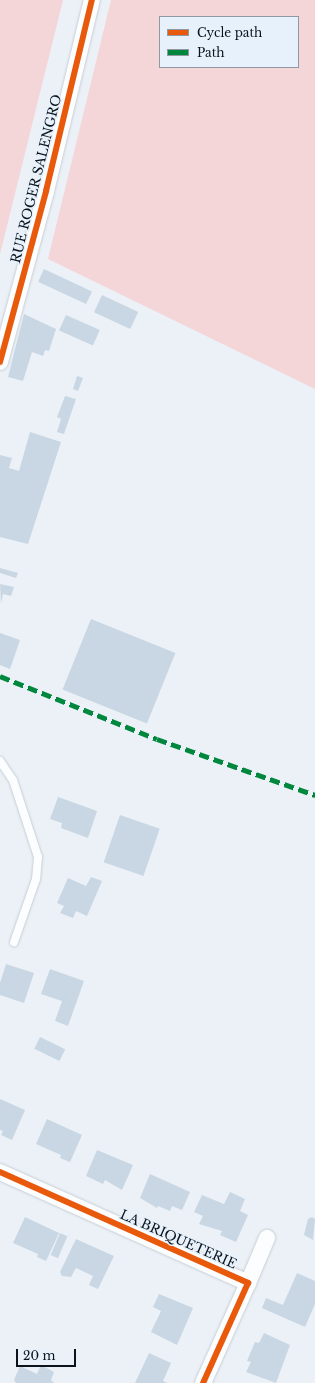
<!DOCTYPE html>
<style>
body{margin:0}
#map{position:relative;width:315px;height:1383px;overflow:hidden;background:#ebf1f6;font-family:"Libre Baskerville",serif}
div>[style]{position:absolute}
.green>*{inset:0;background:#f4d5d8}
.building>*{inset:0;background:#c8d7e3;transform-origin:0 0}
.roads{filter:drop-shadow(0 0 1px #c7ced5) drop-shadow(0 0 1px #c7ced5)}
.service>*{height:8px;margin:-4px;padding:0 4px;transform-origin:4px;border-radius:4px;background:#fcfdfe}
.minor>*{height:16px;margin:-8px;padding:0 8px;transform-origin:8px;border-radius:8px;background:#fcfdfe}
.quiet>*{height:5px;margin-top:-2.5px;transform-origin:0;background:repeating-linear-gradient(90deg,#00873e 0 10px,transparent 0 15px)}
.cycleway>*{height:6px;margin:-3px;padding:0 3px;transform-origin:3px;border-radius:3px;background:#e8590c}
span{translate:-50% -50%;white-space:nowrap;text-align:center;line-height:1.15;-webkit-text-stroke:3px #e7f1fb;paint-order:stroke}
.street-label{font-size:13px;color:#0b141c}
.legend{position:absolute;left:159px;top:16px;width:140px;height:52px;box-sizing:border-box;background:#e7f1fb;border:1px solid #8f99a2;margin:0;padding:5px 7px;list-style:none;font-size:12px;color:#0b141c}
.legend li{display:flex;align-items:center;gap:8px;height:20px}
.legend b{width:20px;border:1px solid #8f99a2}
.scale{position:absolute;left:16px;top:1349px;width:60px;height:18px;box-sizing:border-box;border:2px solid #0b141c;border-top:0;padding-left:5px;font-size:12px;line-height:14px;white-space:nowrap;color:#0b141c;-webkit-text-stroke:3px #e7f1fb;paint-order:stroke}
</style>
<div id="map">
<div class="green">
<i style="clip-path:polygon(0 0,63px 0,0 254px)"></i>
<i style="clip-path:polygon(evenodd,111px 0,315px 0,315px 389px,48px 259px,111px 0,160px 17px,298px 17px,298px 67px,160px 67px,160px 17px)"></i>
</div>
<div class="building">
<i style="left:44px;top:269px;width:53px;height:14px;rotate:25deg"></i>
<i style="left:102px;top:295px;width:40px;height:19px;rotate:25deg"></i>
<i style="clip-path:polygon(24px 314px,56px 329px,49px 351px,45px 350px,43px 356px,32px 352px,23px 381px,8px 377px)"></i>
<i style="left:66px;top:315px;width:37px;height:17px;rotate:24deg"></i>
<i style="clip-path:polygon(77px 376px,83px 378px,78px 391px,73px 389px)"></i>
<i style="clip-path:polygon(65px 396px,76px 399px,64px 434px,57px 432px,61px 419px,57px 417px)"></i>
<i style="clip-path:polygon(30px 432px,61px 442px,28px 544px,0 537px,0 455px,12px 458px,9px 468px,19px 471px)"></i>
<i style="clip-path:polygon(0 568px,18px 573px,16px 578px,0 573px)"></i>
<i style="clip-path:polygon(0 584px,14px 587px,11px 596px,3px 594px,1px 604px)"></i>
<i style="left:91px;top:619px;width:91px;height:76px;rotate:22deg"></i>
<i style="clip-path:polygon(0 633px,20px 640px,10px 669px,0 665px)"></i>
<i style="clip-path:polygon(58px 797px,97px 811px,88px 838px,61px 828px,62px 823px,50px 819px)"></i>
<i style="left:120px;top:815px;width:42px;height:50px;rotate:19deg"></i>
<i style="clip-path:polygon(91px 877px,102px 881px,87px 916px,76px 911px,73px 918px,60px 913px,64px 906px,57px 903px,68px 878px,86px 886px)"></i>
<i style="clip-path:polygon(6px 964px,34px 973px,24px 1003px,0 995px,0 983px)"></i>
<i style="clip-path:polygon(50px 969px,84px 981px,68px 1026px,55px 1021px,62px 1001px,41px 994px)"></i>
<i style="left:40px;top:1037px;width:28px;height:13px;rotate:26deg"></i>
<i style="clip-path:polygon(0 1099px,25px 1110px,12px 1140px,1px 1135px,3px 1131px,0 1130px)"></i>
<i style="clip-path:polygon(47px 1119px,82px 1135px,70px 1162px,60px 1158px,61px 1155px,36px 1144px)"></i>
<i style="clip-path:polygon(97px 1150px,133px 1165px,122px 1190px,105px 1180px,103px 1184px,86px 1176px)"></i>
<i style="clip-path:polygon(150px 1174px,190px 1192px,182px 1210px,172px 1206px,170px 1211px,158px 1206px,157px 1208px,140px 1198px)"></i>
<i style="clip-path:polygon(230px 1192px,245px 1199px,240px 1211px,248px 1215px,236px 1242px,220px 1235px,222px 1231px,199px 1224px,203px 1216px,194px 1212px,202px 1195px,224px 1204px)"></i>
<i style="clip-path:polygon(25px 1217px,59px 1233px,46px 1261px,37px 1257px,38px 1254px,13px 1243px)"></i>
<i style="clip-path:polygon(312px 1217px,315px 1219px,313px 1240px,304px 1235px,308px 1219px)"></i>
<i style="left:60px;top:1233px;width:8px;height:24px;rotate:23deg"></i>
<i style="clip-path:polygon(76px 1239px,114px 1256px,98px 1289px,89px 1285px,93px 1276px,76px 1268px,71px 1277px,62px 1276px,60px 1272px)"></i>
<i style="clip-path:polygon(297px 1273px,315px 1281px,315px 1304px,305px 1327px,262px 1308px,266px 1298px,283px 1305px)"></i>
<i style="clip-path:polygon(159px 1294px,193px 1308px,177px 1345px,151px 1332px,161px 1311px,153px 1307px)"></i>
<i style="clip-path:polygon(264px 1333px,290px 1345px,276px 1383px,246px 1372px,251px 1362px,247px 1361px,252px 1349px,255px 1342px,259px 1343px)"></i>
<i style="clip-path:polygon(149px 1353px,171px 1363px,163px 1381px,167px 1383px,135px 1383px)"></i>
<i style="clip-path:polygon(41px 1365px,54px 1372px,51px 1380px,54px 1383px,16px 1383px,14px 1380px,20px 1366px,37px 1374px)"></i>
</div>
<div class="roads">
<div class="service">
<i style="left:0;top:761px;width:23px;rotate:56deg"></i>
<i style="left:13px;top:780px;width:81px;rotate:72deg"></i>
<i style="left:38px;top:857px;width:22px;rotate:95deg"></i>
<i style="left:36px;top:879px;width:67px;rotate:109.2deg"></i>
</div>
<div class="minor">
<i style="left:0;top:362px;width:177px;rotate:-74.9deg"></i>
<i style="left:46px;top:191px;width:196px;rotate:-76.5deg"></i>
<i style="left:0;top:1172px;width:272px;rotate:24.1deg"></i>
<i style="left:248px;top:1283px;width:110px;rotate:114.2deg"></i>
<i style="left:248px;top:1283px;width:49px;rotate:-67.1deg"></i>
</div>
</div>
<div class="quiet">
<i style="left:0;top:676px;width:169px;rotate:21.9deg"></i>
<i style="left:157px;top:739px;width:168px;rotate:19.5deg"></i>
</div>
<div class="cycleway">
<i style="left:0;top:362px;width:177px;rotate:-74.9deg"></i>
<i style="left:46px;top:191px;width:196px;rotate:-76.5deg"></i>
<i style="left:0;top:1172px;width:272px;rotate:24.1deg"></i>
<i style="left:248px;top:1283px;width:110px;rotate:114.2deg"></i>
</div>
<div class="street-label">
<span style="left:37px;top:179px;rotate:-76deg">RUE ROGER SALENGRO</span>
<span style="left:178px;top:1240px;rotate:24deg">LA BRIQUETERIE</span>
</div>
<ul class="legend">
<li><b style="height:5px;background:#e8590c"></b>Cycle path</li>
<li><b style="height:5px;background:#00873e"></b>Path</li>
</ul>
<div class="scale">20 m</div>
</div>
